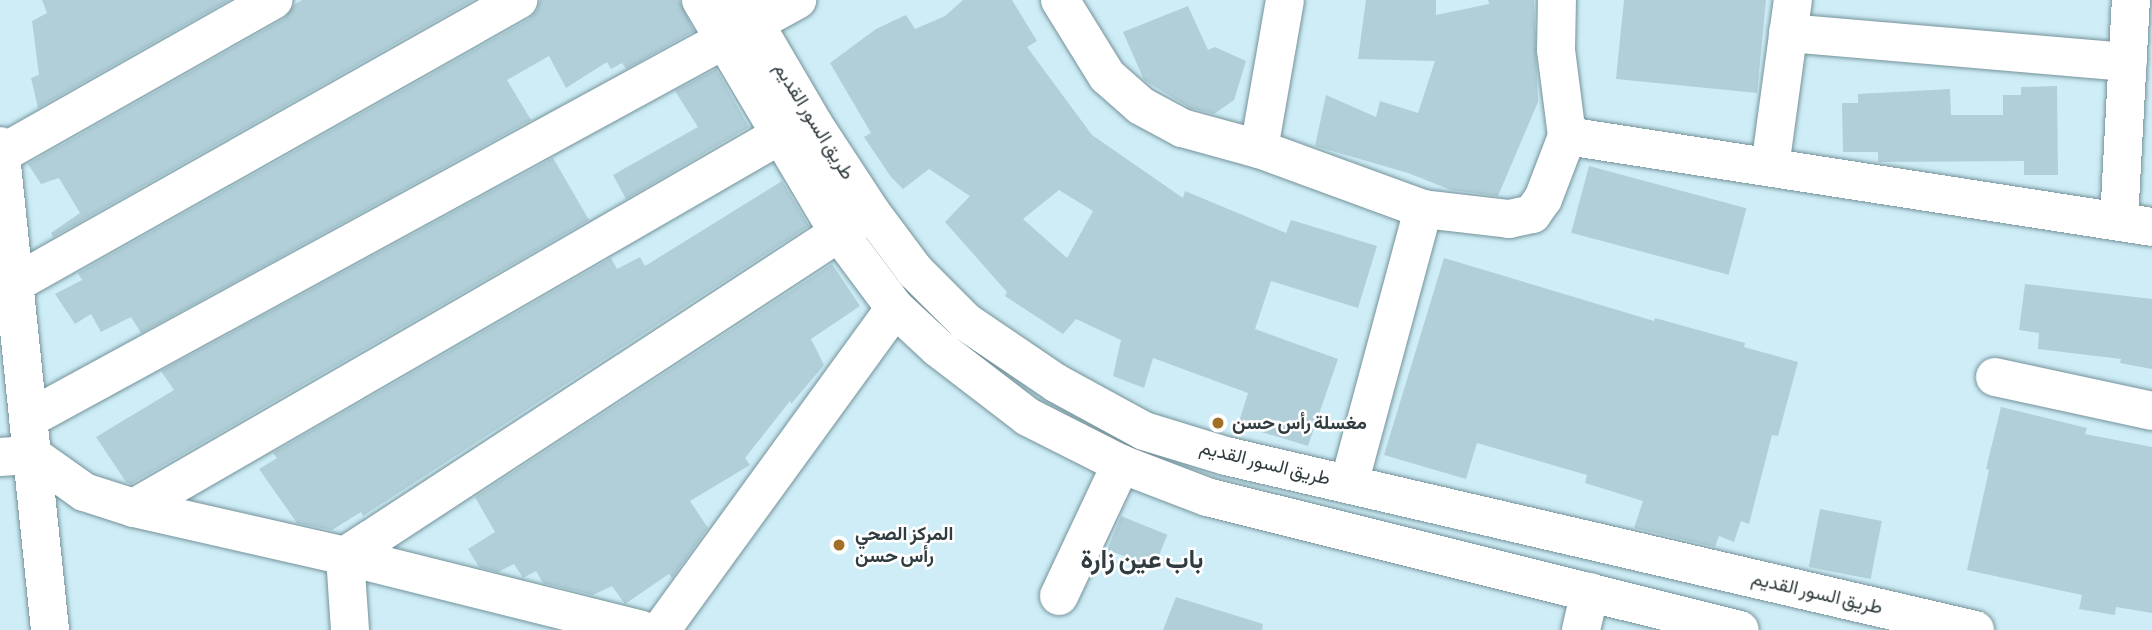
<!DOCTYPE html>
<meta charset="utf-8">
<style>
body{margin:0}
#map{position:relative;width:2152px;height:630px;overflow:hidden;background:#ceedf6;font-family:"Asap Condensed",Vazirmatn,sans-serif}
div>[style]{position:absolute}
.building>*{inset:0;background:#b1cfd8;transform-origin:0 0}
.roads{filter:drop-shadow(0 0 2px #75929a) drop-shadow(0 0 2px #75929a)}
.minor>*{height:38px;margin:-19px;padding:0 19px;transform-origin:19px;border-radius:19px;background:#fff}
.major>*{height:38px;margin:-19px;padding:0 19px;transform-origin:19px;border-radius:19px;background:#fff}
.dots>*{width:19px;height:19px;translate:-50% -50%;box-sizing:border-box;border:4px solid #fff;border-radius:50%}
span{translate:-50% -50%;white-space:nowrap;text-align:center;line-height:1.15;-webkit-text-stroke:5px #fff;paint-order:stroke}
.street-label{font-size:19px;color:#303c3f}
.poi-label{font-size:19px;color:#303c3f;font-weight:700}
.left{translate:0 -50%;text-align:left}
.district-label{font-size:26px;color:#303c3f;font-weight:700}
</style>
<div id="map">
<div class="building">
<i style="clip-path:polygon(42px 0,229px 0,38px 108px,31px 78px,39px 75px,32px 21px,47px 13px)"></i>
<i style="clip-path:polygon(302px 0,473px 0,53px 237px,51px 233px,80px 213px,59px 178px,41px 184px,28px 164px,284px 19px,294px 5px)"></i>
<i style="clip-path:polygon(540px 0,679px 0,694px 31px,626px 69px,622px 63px,611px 69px,607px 62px,566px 88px,549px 56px,507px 80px,531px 120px,141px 333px,131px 317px,101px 332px,91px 314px,75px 324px,55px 294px,82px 280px,78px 273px,529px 19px,537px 10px)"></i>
<i style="clip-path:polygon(evenodd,963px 0,1012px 0,1037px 41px,1027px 47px,1092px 135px,1183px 198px,1185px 191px,1286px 233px,1291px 220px,1377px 246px,1358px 308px,1271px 281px,1255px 329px,1338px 359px,1308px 446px,1238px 425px,1248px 393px,1153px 358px,1144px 388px,1113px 376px,1121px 340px,1076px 319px,1063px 334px,1005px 296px,1007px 292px,945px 222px,970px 196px,929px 169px,903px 189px,891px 177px,864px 137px,871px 133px,830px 63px,876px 29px,906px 15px,915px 29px,945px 16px,963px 0,1059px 190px,1093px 211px,1067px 258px,1023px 219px,1059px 190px)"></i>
<i style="clip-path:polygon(1366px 0,1436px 0,1436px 15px,1489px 4px,1488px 0,1534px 0,1538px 102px,1498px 196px,1451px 190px,1408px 173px,1315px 146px,1326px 95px,1376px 117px,1380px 101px,1418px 113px,1435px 61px,1358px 59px)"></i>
<i style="clip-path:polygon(1624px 0,1766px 0,1757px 93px,1616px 79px)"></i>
<i style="clip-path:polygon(1188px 6px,1208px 50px,1215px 47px,1246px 61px,1234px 100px,1214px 114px,1190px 108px,1144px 80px,1123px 32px)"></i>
<i style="clip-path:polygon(716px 69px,749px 127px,626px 199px,613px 175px,698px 127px,675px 91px)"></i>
<i style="clip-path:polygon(2057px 86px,2058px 175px,2024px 175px,2024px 161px,1878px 162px,1878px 152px,1843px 152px,1842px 103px,1858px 103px,1858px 94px,1950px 89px,1951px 115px,2003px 115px,2003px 95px,2021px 95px,2021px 87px)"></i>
<i style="clip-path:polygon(553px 158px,589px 220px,131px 484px,126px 482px,96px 437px,174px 390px,161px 371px)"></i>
<i style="left:1589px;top:166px;width:163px;height:69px;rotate:15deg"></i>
<i style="clip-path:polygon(782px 181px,809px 226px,363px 516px,361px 512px,332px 530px,297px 523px,259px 469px,277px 458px,273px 453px,611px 258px,617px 269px,640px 257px,645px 266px)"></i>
<i style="clip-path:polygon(1444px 258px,1654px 321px,1655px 318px,1745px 343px,1744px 347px,1798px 362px,1778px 436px,1772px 435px,1749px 524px,1741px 521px,1734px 542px,1719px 536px,1715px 547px,1634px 528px,1643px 501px,1585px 483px,1587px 475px,1477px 443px,1466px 479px,1384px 455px)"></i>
<i style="clip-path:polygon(832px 264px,860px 306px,811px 339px,824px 365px,791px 404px,790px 401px,745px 458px,750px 465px,690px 501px,708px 528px,672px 578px,669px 574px,625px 604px,612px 586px,593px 595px,543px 583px,536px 571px,523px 578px,514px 564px,498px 572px,479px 567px,468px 549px,495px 532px,475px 497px)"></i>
<i style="clip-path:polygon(2025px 284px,2152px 299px,2152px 369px,2120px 363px,2121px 359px,2038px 349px,2039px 333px,2019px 330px)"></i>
<i style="clip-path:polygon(2001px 407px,2087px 428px,2085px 434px,2152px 447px,2152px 613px,2116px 607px,2115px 615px,2079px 609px,2082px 595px,1967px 570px,1989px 470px,1986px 469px)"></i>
<i style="left:1820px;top:509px;width:63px;height:59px;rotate:11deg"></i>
<i style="left:1121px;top:516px;width:50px;height:36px;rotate:22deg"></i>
<i style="clip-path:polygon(1176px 597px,1263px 624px,1262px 630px,1163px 630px)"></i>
</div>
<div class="roads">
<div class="minor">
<i style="left:1060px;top:0;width:89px;rotate:58.3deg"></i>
<i style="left:1107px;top:76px;width:45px;rotate:41.4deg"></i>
<i style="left:1141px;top:106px;width:47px;rotate:28.2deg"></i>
<i style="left:1182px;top:128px;width:80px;rotate:15.3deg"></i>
<i style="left:1259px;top:149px;width:175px;rotate:20.1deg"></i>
<i style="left:1423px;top:209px;width:87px;rotate:6.6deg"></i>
<i style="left:1509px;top:219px;width:24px;rotate:-12deg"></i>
<i style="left:1532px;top:214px;width:19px;rotate:-54deg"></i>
<i style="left:1543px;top:199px;width:67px;rotate:-69.1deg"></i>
<i style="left:1567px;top:136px;width:87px;rotate:-97.3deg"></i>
<i style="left:1556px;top:50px;width:50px;rotate:-88.9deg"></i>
<i style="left:1788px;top:33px;width:341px;rotate:4.9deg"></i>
<i style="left:1567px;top:136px;width:592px;rotate:8.84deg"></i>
<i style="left:0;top:146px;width:487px;rotate:84.1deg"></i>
<i style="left:1259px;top:149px;width:151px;rotate:-80.1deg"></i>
<i style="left:1px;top:154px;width:313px;rotate:-29.5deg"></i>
<i style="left:1770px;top:167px;width:169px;rotate:-82.2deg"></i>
<i style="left:2119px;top:220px;width:220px;rotate:-86.9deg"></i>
<i style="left:14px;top:284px;width:579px;rotate:-29.4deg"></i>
<i style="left:1995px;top:377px;width:161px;rotate:12.2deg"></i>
<i style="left:28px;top:419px;width:876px;rotate:-28.58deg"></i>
<i style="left:0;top:457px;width:32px;rotate:-4deg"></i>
<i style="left:32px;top:455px;width:64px;rotate:35.4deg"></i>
<i style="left:84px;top:492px;width:52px;rotate:17.7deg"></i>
<i style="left:134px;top:508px;width:216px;rotate:12.8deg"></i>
<i style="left:345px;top:556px;width:305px;rotate:14deg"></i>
<i style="left:1349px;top:484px;width:285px;rotate:-74.9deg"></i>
<i style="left:134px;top:508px;width:746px;rotate:-30deg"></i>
<i style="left:1059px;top:596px;width:146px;rotate:-64.8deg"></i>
<i style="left:350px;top:630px;width:74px;rotate:-93.9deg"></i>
<i style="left:345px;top:556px;width:623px;rotate:-33.21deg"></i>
<i style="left:661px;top:630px;width:398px;rotate:-54deg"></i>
<i style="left:1581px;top:630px;width:39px;rotate:-77deg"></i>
</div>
<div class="major">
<i style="left:701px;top:0;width:271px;rotate:59.4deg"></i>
<i style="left:839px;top:233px;width:94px;rotate:53.3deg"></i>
<i style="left:895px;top:308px;width:59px;rotate:42.9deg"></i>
<i style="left:938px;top:348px;width:113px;rotate:37.5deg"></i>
<i style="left:1028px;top:417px;width:104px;rotate:26.8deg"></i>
<i style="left:1121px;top:464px;width:92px;rotate:21deg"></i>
<i style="left:1207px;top:497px;width:549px;rotate:14.01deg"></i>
<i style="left:741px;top:0;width:145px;rotate:59.7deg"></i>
<i style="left:814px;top:125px;width:104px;rotate:56.8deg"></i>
<i style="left:871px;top:212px;width:74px;rotate:53.3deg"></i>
<i style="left:915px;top:271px;width:72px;rotate:45deg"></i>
<i style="left:966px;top:322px;width:109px;rotate:34.1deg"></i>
<i style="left:1056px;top:383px;width:100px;rotate:28.6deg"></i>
<i style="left:1144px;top:431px;width:86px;rotate:17deg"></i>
<i style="left:1226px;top:456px;width:769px;rotate:13.08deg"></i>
</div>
</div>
<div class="dots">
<i style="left:1218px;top:423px;background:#a16f25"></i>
<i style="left:839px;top:545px;background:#a16f25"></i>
</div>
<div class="street-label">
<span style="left:814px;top:121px;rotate:58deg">طريق السور القديم</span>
<span style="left:1265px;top:463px;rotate:14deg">طريق السور القديم</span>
<span style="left:1817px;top:593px;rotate:13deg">طريق السور القديم</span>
</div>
<div class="poi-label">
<span class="left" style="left:1232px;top:423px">مغسلة رأس حسن</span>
<span class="left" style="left:855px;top:545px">المركز الصحي<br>رأس حسن</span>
</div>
<div class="district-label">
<span style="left:1142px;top:560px">باب عين زارة</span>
</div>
</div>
